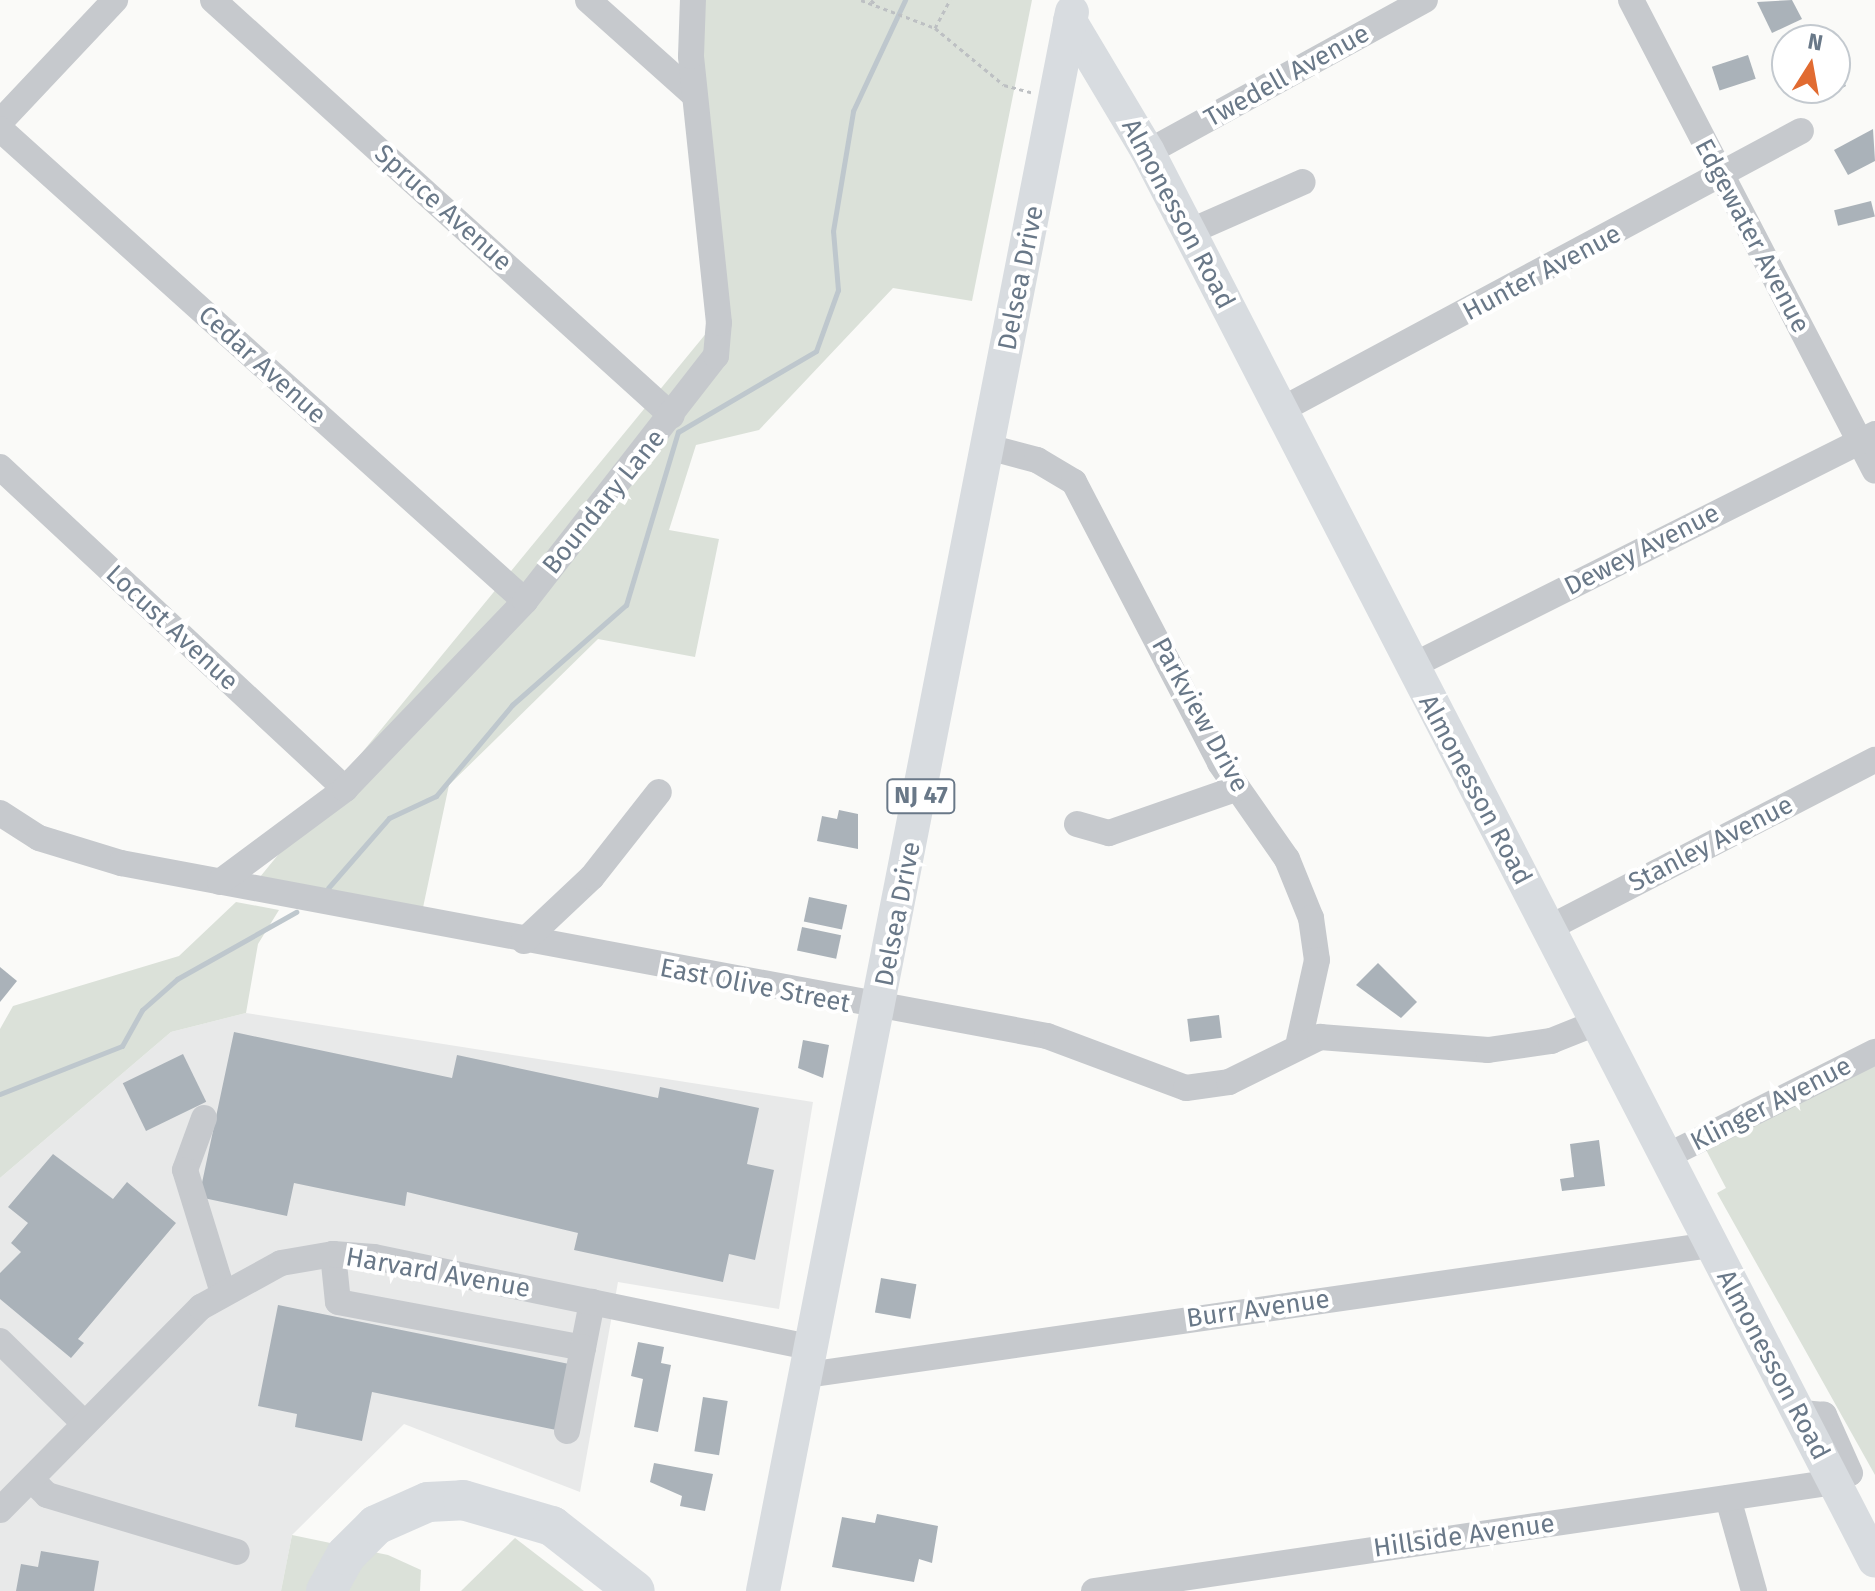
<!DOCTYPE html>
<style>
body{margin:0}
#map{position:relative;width:1875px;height:1591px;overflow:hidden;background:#fafaf8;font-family:"Fira Sans",sans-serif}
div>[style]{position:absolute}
.built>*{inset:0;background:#e8e9e9}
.green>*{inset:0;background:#dbe1d9}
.stream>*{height:5px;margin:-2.5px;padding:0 2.5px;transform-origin:2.5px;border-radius:2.5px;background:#bec7cd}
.building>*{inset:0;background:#aab2b9;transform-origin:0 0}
.path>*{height:3px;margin-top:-1.5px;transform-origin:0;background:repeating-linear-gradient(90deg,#bdc0c3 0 4px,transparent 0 8px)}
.minor>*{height:26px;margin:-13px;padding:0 13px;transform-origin:13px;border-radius:13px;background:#c6c9cd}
.major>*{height:34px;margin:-17px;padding:0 17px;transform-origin:17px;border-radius:17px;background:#d8dce0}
.highway>*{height:40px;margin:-20px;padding:0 20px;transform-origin:20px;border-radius:20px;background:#d8dce0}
span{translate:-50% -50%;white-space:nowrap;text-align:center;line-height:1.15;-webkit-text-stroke:8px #fff;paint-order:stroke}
.shield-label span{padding:2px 6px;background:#fff;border:2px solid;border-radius:6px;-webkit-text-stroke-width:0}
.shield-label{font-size:24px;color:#697888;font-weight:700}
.street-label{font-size:26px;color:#697888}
.north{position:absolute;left:1771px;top:24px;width:80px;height:80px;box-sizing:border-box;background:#fff;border:2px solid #c3c9cf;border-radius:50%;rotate:11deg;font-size:22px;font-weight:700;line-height:32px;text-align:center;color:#697888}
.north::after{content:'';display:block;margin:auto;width:28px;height:36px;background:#e16b31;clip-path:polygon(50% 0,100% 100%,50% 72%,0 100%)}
</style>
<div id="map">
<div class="built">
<i style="clip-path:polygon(246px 1013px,813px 1102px,779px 1309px,618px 1282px,580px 1492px,404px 1424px,292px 1535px,281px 1591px,0 1591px,0 1178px,171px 1032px)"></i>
</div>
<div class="green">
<i style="clip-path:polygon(683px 0,1032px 0,972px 301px,893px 288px,759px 430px,696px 445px,669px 530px,719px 539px,695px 657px,598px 639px,449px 785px,421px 917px,255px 883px,722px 314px)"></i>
<i style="clip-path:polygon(236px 902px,279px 910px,258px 944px,246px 1013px,171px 1032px,0 1178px,0 1029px,13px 1006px,179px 956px)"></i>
<i style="clip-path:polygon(1875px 1061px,1875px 1475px,1717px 1193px,1726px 1188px,1704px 1146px)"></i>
<i style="clip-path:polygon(292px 1535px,388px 1555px,421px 1570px,420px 1591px,281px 1591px)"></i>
<i style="clip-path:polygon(515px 1538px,584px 1591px,461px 1591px)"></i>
</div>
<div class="stream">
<i style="left:328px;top:888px;width:93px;rotate:-48.9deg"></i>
<i style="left:389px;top:818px;width:52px;rotate:-25.1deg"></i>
<i style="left:436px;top:796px;width:119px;rotate:-50.1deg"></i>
<i style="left:512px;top:705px;width:152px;rotate:-41.3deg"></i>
<i style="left:626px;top:605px;width:181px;rotate:-73.3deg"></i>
<i style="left:678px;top:432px;width:160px;rotate:-30.4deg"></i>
<i style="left:816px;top:351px;width:65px;rotate:-70.2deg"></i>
<i style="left:838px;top:290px;width:59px;rotate:-94.8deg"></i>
<i style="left:833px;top:231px;width:122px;rotate:-80.5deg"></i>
<i style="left:853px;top:111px;width:123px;rotate:-64.9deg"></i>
<i style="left:0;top:1094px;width:131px;rotate:-21.5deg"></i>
<i style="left:122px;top:1046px;width:41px;rotate:-60.9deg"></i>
<i style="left:142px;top:1010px;width:47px;rotate:-41.5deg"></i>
<i style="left:177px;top:979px;width:137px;rotate:-29.4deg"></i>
</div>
<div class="building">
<i style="clip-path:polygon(1792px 0,1802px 19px,1772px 33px,1757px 2px)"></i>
<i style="left:1748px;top:55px;width:25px;height:38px;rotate:72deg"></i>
<i style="clip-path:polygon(1835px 66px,1846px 86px,1822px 99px,1816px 88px,1835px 88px)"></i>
<i style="clip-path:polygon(1873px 129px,1875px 161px,1848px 175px,1834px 150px)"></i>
<i style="left:1871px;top:201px;width:16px;height:38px;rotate:76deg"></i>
<i style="clip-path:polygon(839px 810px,858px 814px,858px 849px,817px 841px,822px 816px,837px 819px)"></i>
<i style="left:809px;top:897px;width:39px;height:25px;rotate:12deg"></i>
<i style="left:802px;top:927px;width:40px;height:24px;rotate:12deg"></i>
<i style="clip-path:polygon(1378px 963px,1417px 1002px,1401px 1018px,1356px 985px)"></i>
<i style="clip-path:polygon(0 967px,17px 981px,0 1002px)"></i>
<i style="left:1219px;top:1015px;width:23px;height:32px;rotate:83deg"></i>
<i style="clip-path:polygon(234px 1032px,452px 1078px,457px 1055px,658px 1098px,660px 1087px,759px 1108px,747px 1164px,774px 1170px,755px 1260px,729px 1254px,723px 1282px,574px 1250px,578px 1233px,407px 1192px,405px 1206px,294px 1183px,287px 1216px,199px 1197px)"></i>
<i style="clip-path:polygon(803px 1040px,829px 1045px,823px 1078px,798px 1068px)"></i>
<i style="left:183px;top:1054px;width:53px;height:67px;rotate:64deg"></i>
<i style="clip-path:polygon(1599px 1140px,1605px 1186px,1562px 1191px,1560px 1179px,1574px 1177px,1570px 1144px)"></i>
<i style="clip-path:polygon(53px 1154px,113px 1199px,127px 1182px,176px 1223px,78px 1339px,84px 1343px,71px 1358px,0 1299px,0 1273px,21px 1252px,11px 1243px,28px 1223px,8px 1207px)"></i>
<i style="left:881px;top:1278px;width:36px;height:35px;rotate:10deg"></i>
<i style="clip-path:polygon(278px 1305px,574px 1365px,561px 1431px,372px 1392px,362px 1441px,295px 1427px,297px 1414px,258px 1406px)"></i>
<i style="clip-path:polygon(638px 1342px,664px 1347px,661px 1363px,671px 1365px,658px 1432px,634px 1427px,643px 1379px,631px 1376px)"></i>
<i style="left:703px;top:1397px;width:25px;height:55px;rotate:9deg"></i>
<i style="clip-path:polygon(654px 1463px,713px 1474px,705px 1511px,680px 1506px,682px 1496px,650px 1482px)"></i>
<i style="clip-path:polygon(877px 1514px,938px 1526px,932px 1563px,919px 1559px,914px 1582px,832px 1567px,842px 1517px,875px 1523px)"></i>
<i style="clip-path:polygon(41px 1551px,99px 1561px,94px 1591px,16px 1591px,21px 1564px,38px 1567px)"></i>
</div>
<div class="path">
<i style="left:861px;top:0;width:79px;rotate:20.7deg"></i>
<i style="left:935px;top:28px;width:89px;rotate:39.6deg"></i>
<i style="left:1004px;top:85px;width:28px;rotate:15deg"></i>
<i style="left:871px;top:0;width:8px;rotate:45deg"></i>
<i style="left:935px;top:28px;width:32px;rotate:-62deg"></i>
</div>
<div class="minor">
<i style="left:213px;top:0;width:619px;rotate:42.19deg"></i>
<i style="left:588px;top:0;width:141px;rotate:41.8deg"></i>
<i style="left:1631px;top:0;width:530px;rotate:62.61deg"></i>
<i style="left:0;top:122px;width:168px;rotate:-46.7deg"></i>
<i style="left:0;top:129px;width:706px;rotate:41.96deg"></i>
<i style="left:1148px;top:152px;width:316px;rotate:-28.8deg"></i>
<i style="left:1189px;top:232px;width:124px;rotate:-23.7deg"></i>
<i style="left:1281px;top:410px;width:590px;rotate:-28.22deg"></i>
<i style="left:988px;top:447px;width:51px;rotate:14.9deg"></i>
<i style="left:1037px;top:460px;width:43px;rotate:30.7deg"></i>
<i style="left:1074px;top:482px;width:317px;rotate:62.5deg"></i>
<i style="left:1220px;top:763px;width:117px;rotate:55.1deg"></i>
<i style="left:1287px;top:859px;width:64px;rotate:67.9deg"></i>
<i style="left:1311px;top:918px;width:42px;rotate:81.9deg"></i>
<i style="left:1317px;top:960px;width:83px;rotate:102.5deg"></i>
<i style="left:0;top:467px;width:472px;rotate:43deg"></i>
<i style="left:1410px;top:667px;width:520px;rotate:-26.61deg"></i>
<i style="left:0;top:813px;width:46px;rotate:32.7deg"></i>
<i style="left:39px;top:838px;width:86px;rotate:17deg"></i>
<i style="left:121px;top:863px;width:942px;rotate:10.58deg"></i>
<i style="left:1047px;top:1036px;width:148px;rotate:20.5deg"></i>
<i style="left:1186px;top:1088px;width:43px;rotate:-7.9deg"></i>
<i style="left:1229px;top:1082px;width:102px;rotate:-26.3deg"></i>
<i style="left:1320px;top:1037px;width:169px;rotate:4.4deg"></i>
<i style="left:1488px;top:1050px;width:64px;rotate:-8.1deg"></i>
<i style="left:1551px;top:1041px;width:48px;rotate:-21.8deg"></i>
<i style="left:1077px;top:824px;width:33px;rotate:16deg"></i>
<i style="left:1109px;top:833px;width:133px;rotate:-19.2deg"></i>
<i style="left:220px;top:882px;width:156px;rotate:-36.6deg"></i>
<i style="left:345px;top:789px;width:260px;rotate:-46.2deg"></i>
<i style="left:525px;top:601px;width:311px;rotate:-52.1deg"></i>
<i style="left:716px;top:356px;width:33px;rotate:-85deg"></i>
<i style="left:719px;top:323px;width:268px;rotate:-96deg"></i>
<i style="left:691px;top:56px;width:56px;rotate:-88deg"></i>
<i style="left:1547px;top:929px;width:369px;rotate:-27.3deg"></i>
<i style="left:524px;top:941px;width:93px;rotate:-43.3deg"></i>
<i style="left:592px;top:877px;width:108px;rotate:-51.8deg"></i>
<i style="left:204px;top:1118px;width:55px;rotate:110.1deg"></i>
<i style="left:185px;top:1170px;width:129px;rotate:72.8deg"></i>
<i style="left:1667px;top:1156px;width:233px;rotate:-26.6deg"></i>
<i style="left:333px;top:1254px;width:48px;rotate:84.1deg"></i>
<i style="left:338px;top:1302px;width:249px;rotate:10.6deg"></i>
<i style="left:583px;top:1348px;width:47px;rotate:-78.9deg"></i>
<i style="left:0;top:1341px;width:117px;rotate:44.3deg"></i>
<i style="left:807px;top:1375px;width:912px;rotate:-8.19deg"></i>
<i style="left:567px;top:1431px;width:85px;rotate:-79.1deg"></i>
<i style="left:32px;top:1480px;width:21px;rotate:45deg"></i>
<i style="left:47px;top:1495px;width:198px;rotate:16.7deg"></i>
<i style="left:1728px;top:1498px;width:97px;rotate:74.4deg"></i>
<i style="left:0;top:1510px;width:286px;rotate:-45.3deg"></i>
<i style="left:201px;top:1307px;width:91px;rotate:-28.8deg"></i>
<i style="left:281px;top:1263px;width:53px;rotate:-9.8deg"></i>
<i style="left:333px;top:1254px;width:41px;rotate:4.2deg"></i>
<i style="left:374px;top:1257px;width:444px;rotate:11.7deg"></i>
<i style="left:1094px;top:1591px;width:749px;rotate:-8.37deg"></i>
<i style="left:1835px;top:1482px;width:17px;rotate:-31deg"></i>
<i style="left:1850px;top:1473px;width:64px;rotate:-114.1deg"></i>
<i style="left:1824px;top:1415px;width:25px;rotate:-175deg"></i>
</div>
<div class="major">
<i style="left:1070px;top:21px;width:152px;rotate:59.2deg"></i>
<i style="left:1148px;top:152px;width:1585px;rotate:62.71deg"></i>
<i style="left:763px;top:1591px;width:1609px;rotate:-78.93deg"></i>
</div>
<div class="highway">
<i style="left:326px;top:1591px;width:41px;rotate:-60.9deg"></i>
<i style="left:346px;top:1555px;width:42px;rotate:-45deg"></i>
<i style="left:376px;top:1525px;width:57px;rotate:-23.9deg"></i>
<i style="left:428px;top:1502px;width:35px;rotate:-3deg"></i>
<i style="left:463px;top:1500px;width:93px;rotate:16.3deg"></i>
<i style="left:552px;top:1526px;width:105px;rotate:38.1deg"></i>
</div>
<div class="shield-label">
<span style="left:921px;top:796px">NJ 47</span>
</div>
<div class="street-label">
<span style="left:1287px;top:76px;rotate:-29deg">Twedell Avenue</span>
<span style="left:443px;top:208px;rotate:42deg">Spruce Avenue</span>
<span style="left:1178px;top:214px;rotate:62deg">Almonesson Road</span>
<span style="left:1752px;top:236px;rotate:62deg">Edgewater Avenue</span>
<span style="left:1542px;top:273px;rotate:-28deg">Hunter Avenue</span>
<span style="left:1021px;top:278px;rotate:-79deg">Delsea Drive</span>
<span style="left:262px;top:365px;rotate:42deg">Cedar Avenue</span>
<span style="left:604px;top:502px;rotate:-51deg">Boundary Lane</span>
<span style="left:1642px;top:550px;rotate:-27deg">Dewey Avenue</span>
<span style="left:172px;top:628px;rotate:43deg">Locust Avenue</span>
<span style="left:1200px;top:715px;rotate:61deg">Parkview Drive</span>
<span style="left:1475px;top:790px;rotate:62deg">Almonesson Road</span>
<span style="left:1711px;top:844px;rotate:-27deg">Stanley Avenue</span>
<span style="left:898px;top:914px;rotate:-79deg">Delsea Drive</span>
<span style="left:755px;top:986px;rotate:11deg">East Olive Street</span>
<span style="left:1771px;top:1104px;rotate:-27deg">Klinger Avenue</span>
<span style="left:438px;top:1273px;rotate:10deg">Harvard Avenue</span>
<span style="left:1258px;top:1309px;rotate:-8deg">Burr Avenue</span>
<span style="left:1773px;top:1365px;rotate:62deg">Almonesson Road</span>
<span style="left:1464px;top:1536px;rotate:-8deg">Hillside Avenue</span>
</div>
<div class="north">N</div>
</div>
